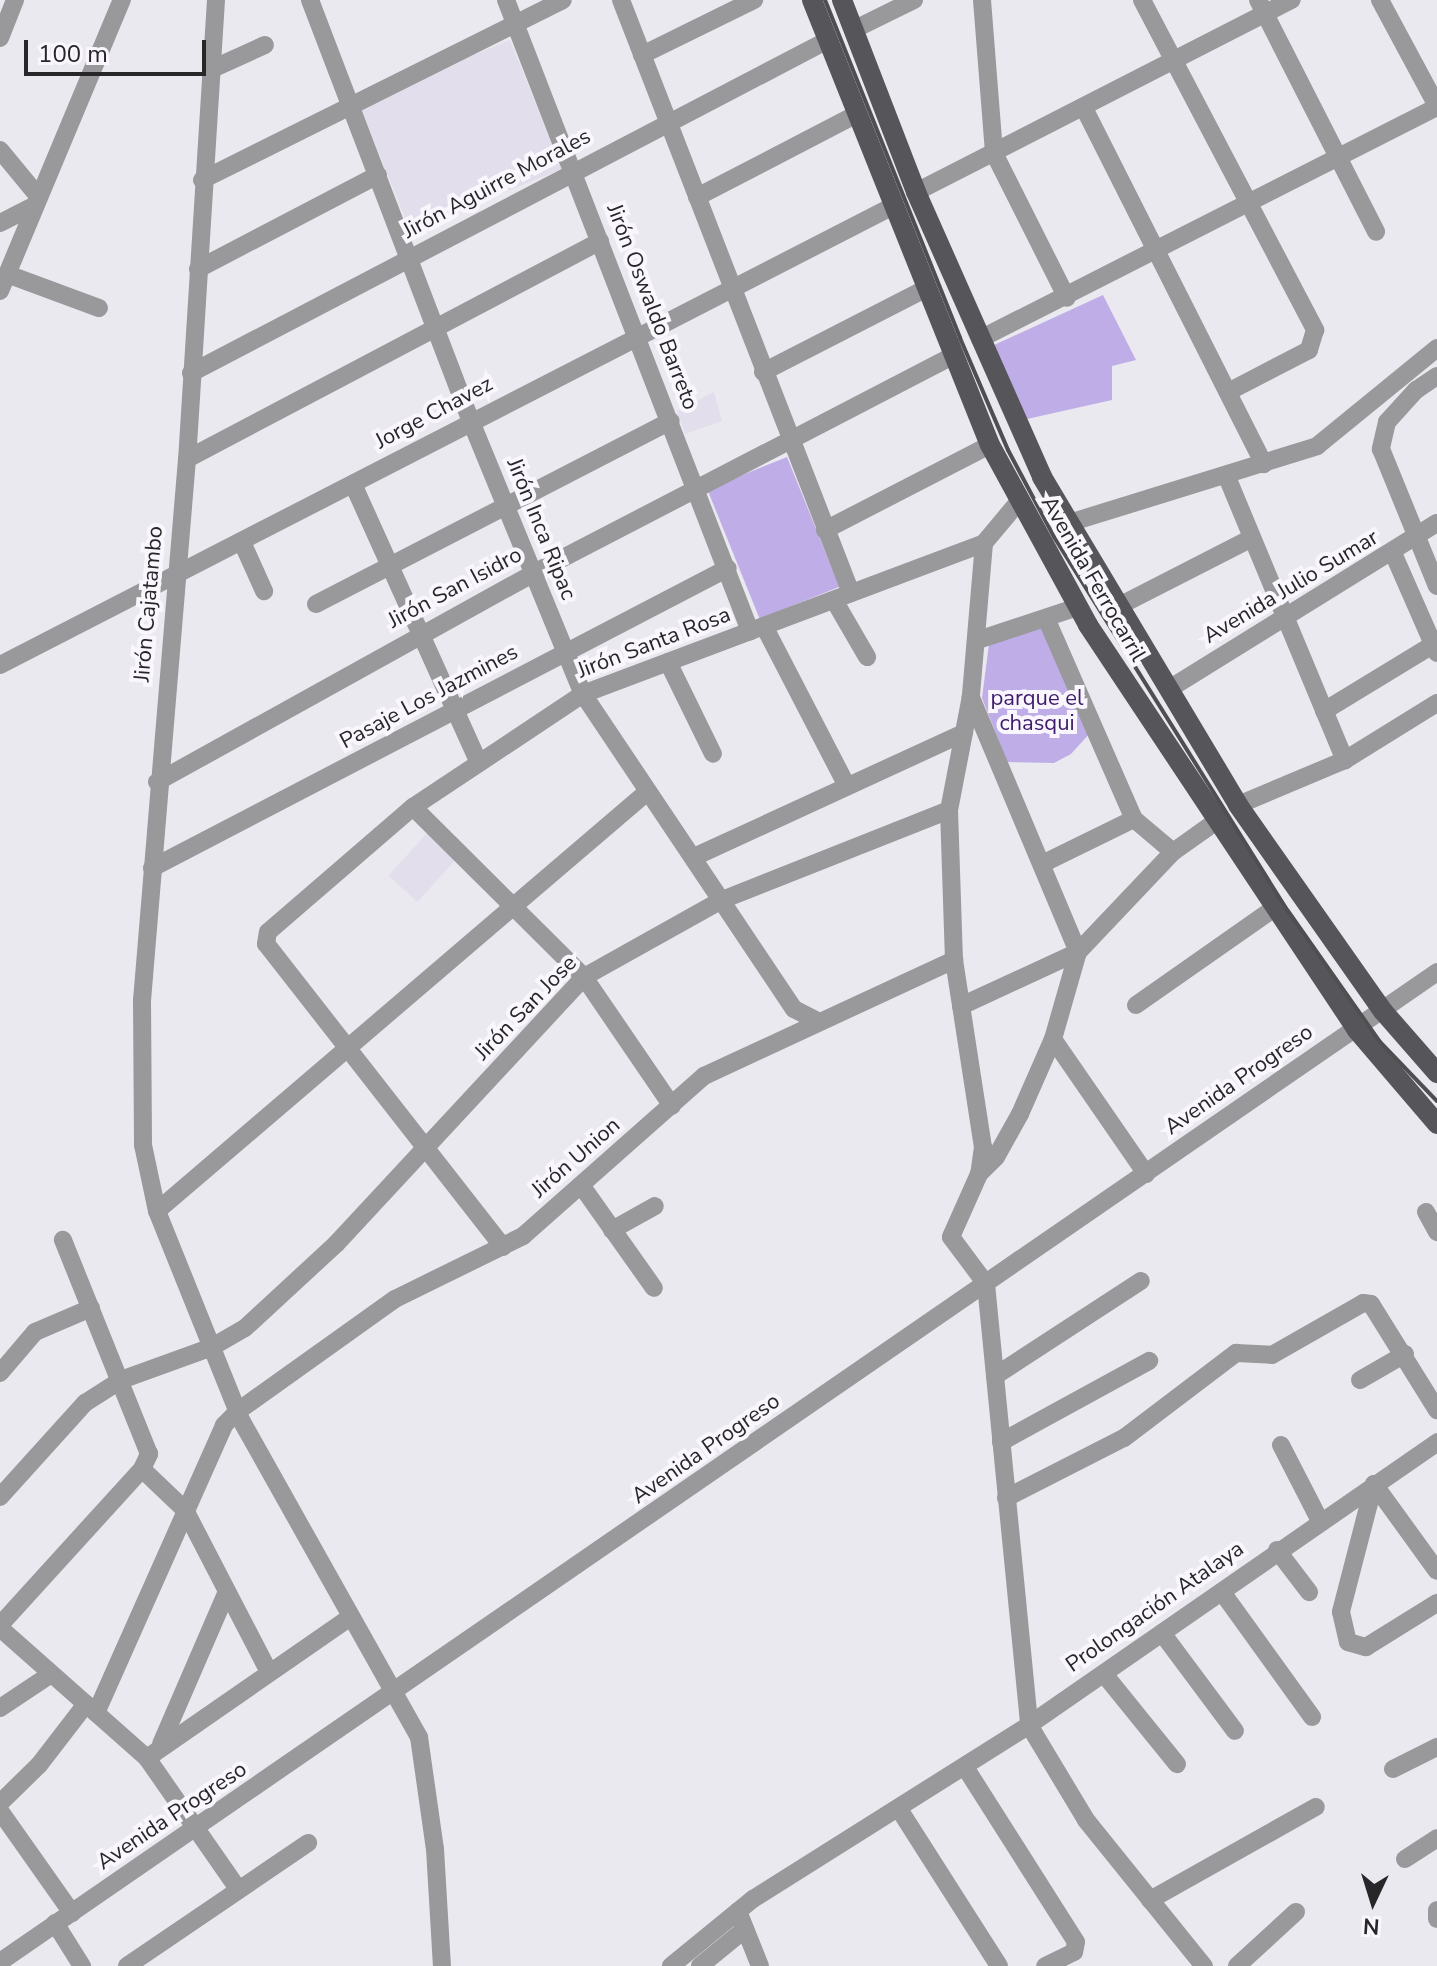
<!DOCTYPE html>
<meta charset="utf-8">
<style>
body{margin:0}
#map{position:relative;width:1437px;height:1966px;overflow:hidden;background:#ebe9f0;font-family:"Nunito Sans",sans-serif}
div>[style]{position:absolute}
.built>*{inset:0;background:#e2deec;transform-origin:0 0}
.green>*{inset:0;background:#bfade7;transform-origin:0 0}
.minor>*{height:18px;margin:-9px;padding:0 9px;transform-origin:9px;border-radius:9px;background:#99989b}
.major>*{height:20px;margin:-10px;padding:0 10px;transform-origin:10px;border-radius:10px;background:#56555a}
.rail>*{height:4px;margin:-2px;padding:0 2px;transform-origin:2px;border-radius:2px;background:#4f4f52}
span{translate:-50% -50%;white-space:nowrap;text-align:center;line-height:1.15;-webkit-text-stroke:8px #f9f7fd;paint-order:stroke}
.street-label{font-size:22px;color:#272729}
.park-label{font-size:22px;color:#3e1b6b}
.north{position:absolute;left:1333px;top:1862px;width:80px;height:80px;-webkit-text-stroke:6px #f9f7fd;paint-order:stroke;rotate:184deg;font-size:22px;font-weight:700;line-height:32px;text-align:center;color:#272729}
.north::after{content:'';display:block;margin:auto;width:28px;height:36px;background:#272729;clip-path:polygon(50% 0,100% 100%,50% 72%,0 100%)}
.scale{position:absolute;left:24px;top:40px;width:182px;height:36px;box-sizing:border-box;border:4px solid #272729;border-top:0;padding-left:10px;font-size:24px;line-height:28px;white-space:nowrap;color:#272729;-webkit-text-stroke:6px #f9f7fd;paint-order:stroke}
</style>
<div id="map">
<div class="built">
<i style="left:510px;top:40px;width:139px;height:164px;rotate:68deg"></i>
<i style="clip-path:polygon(714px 392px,722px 421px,685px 434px,677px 411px)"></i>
<i style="left:428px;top:832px;width:39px;height:59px;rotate:42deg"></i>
</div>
<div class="green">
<i style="clip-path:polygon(1103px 295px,1136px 360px,1112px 366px,1112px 400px,1027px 419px,994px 345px)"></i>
<i style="left:787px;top:457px;width:140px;height:86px;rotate:68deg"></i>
<i style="clip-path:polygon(1039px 627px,1048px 630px,1090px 733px,1071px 754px,1054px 763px,1007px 762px,982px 698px,989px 644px)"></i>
</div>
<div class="minor">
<i style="left:216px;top:0;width:460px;rotate:93.6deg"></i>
<i style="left:187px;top:459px;width:543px;rotate:94.75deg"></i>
<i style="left:142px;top:1000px;width:145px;rotate:89.6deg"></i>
<i style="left:143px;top:1145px;width:67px;rotate:78deg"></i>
<i style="left:157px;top:1211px;width:225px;rotate:68.1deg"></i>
<i style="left:241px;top:1420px;width:364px;rotate:60.7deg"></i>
<i style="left:419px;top:1737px;width:113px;rotate:81.9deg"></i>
<i style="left:435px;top:1849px;width:117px;rotate:86.6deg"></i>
<i style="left:310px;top:0;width:449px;rotate:69.1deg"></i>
<i style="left:470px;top:419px;width:297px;rotate:67.7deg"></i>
<i style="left:583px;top:694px;width:379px;rotate:56.2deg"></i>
<i style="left:794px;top:1009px;width:28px;rotate:27deg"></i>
<i style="left:506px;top:0;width:677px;rotate:68.86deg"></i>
<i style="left:621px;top:0;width:636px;rotate:68.8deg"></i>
<i style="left:982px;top:0;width:153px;rotate:85.5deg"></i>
<i style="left:994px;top:153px;width:162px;rotate:63.3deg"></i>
<i style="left:1142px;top:0;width:373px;rotate:62.3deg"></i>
<i style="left:1315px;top:330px;width:21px;rotate:107deg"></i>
<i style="left:1309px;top:350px;width:91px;rotate:152.6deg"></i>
<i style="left:1258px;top:0;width:260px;rotate:63deg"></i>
<i style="left:1380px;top:0;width:120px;rotate:61.7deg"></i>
<i style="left:853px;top:30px;width:68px;rotate:-26.2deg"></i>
<i style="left:0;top:38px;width:41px;rotate:-68.5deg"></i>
<i style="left:642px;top:55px;width:125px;rotate:-26.2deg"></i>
<i style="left:212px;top:69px;width:58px;rotate:-24.4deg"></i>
<i style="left:1084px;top:108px;width:399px;rotate:63.2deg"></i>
<i style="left:0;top:150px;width:60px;rotate:50.4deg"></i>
<i style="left:202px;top:180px;width:403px;rotate:-26.5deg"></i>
<i style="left:916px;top:192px;width:422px;rotate:-27.1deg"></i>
<i style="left:697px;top:197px;width:178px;rotate:-27.4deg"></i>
<i style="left:0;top:223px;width:38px;rotate:-27deg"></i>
<i style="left:198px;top:269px;width:203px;rotate:-27.6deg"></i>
<i style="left:7px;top:274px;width:98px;rotate:20.3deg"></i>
<i style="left:0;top:291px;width:316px;rotate:-67.3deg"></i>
<i style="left:980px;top:339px;width:513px;rotate:-26.92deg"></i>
<i style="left:763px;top:372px;width:182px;rotate:-27.1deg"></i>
<i style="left:191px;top:373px;width:719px;rotate:-27.6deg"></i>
<i style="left:1437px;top:376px;width:25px;rotate:146deg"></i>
<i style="left:1416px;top:390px;width:43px;rotate:132.2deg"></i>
<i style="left:1387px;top:422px;width:28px;rotate:103deg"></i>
<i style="left:1381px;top:449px;width:148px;rotate:67.8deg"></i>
<i style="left:187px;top:459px;width:467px;rotate:-27.8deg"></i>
<i style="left:1227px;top:477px;width:307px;rotate:67.4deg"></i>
<i style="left:353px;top:484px;width:306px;rotate:65.7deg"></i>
<i style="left:1020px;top:500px;width:56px;rotate:129.9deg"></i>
<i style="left:984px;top:543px;width:154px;rotate:94.9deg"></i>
<i style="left:971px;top:696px;width:116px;rotate:100.9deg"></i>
<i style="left:949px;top:810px;width:150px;rotate:88.1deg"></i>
<i style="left:954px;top:960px;width:189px;rotate:81.2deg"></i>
<i style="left:983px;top:1147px;width:27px;rotate:98deg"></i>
<i style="left:979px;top:1174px;width:69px;rotate:114deg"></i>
<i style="left:951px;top:1237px;width:59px;rotate:53.3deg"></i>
<i style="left:986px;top:1284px;width:443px;rotate:84.4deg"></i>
<i style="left:1029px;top:1725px;width:111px;rotate:59deg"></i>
<i style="left:1086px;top:1820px;width:188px;rotate:51.1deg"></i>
<i style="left:1069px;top:523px;width:260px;rotate:-17.2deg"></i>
<i style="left:1317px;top:446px;width:155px;rotate:-39.2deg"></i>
<i style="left:825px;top:530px;width:186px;rotate:-27.3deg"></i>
<i style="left:242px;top:542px;width:54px;rotate:65.8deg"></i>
<i style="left:1393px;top:553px;width:109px;rotate:66.3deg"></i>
<i style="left:834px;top:600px;width:66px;rotate:59.9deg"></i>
<i style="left:316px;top:604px;width:399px;rotate:-27.3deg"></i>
<i style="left:1119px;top:606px;width:149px;rotate:-27.1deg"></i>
<i style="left:1046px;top:618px;width:219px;rotate:66.4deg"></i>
<i style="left:1134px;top:819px;width:51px;rotate:40.2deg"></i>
<i style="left:764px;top:626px;width:180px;rotate:62.6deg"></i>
<i style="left:978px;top:640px;width:105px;rotate:-18.3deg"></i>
<i style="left:668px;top:662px;width:102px;rotate:63.9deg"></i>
<i style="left:0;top:665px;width:1002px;rotate:-27.2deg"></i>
<i style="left:1169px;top:689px;width:315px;rotate:-31.8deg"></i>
<i style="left:1324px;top:711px;width:125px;rotate:-31.3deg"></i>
<i style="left:157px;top:782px;width:429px;rotate:-29deg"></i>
<i style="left:532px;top:574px;width:473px;rotate:-27.4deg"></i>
<i style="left:1238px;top:805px;width:116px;rotate:-22.8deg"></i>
<i style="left:1345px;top:760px;width:108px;rotate:-31.8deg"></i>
<i style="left:413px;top:807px;width:241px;rotate:44.8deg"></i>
<i style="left:584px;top:977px;width:156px;rotate:55.7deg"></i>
<i style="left:694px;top:857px;width:297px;rotate:-24.7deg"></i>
<i style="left:1044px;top:863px;width:100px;rotate:-26.1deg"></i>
<i style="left:152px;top:868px;width:649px;rotate:-27.51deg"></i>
<i style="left:1136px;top:1005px;width:167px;rotate:-35deg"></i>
<i style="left:961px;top:1006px;width:129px;rotate:-24.8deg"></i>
<i style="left:1078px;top:952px;width:277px;rotate:-112.8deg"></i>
<i style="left:1053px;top:1039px;width:164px;rotate:55.4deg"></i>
<i style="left:979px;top:1174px;width:24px;rotate:-45deg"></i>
<i style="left:996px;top:1157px;width:49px;rotate:-60.8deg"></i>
<i style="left:1020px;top:1114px;width:82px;rotate:-66.3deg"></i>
<i style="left:1053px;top:1039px;width:91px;rotate:-74deg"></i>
<i style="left:1078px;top:952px;width:138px;rotate:-46.5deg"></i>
<i style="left:1173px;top:852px;width:52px;rotate:-35.5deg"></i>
<i style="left:581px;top:1185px;width:126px;rotate:54.7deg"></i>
<i style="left:157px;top:1211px;width:645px;rotate:-40.53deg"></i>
<i style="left:1426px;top:1212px;width:23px;rotate:61deg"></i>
<i style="left:612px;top:1230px;width:49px;rotate:-29.2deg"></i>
<i style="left:503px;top:1247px;width:385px;rotate:-128deg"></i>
<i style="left:266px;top:944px;width:12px;rotate:-81deg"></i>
<i style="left:268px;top:932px;width:191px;rotate:-40.8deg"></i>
<i style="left:413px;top:807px;width:204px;rotate:-33.6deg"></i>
<i style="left:583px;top:694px;width:428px;rotate:-20.6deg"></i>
<i style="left:0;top:1373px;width:54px;rotate:-49.5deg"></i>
<i style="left:35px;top:1332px;width:61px;rotate:-23.2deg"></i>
<i style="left:995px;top:1376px;width:174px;rotate:-33.1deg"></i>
<i style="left:1360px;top:1380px;width:52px;rotate:-30deg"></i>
<i style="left:1001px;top:1442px;width:169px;rotate:-28.7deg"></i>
<i style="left:1281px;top:1445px;width:85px;rotate:62.8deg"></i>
<i style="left:142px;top:1469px;width:59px;rotate:43.6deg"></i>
<i style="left:185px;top:1510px;width:182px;rotate:62.6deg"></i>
<i style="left:1374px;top:1484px;width:132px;rotate:104.5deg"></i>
<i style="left:1341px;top:1612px;width:31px;rotate:77deg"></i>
<i style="left:1348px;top:1642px;width:19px;rotate:16deg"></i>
<i style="left:1366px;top:1647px;width:84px;rotate:-31.8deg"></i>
<i style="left:1374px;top:1484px;width:107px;rotate:54.1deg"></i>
<i style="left:0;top:1497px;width:127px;rotate:-47.9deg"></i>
<i style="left:85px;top:1403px;width:43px;rotate:-32.6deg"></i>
<i style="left:121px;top:1380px;width:97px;rotate:-19.9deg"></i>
<i style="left:212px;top:1347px;width:38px;rotate:-30deg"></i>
<i style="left:245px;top:1328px;width:124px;rotate:-42.7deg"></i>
<i style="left:336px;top:1244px;width:364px;rotate:-47.1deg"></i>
<i style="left:584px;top:977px;width:158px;rotate:-29.2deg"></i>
<i style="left:722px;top:900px;width:244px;rotate:-21.6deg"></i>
<i style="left:1006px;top:1498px;width:132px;rotate:-27deg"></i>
<i style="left:1124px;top:1438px;width:141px;rotate:-37.2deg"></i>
<i style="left:1236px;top:1353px;width:36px;rotate:3deg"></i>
<i style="left:1272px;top:1355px;width:105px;rotate:-29.7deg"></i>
<i style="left:1363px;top:1303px;width:8px;rotate:7deg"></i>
<i style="left:1371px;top:1304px;width:125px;rotate:58.1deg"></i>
<i style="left:1277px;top:1550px;width:53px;rotate:52.7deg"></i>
<i style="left:1222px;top:1592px;width:154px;rotate:54.2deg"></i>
<i style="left:0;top:1625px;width:211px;rotate:-47.7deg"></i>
<i style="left:142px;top:1469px;width:17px;rotate:-65deg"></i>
<i style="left:149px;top:1454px;width:231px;rotate:-111.9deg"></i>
<i style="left:0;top:1628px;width:196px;rotate:41.5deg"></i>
<i style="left:147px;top:1758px;width:160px;rotate:55.2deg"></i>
<i style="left:1162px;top:1633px;width:122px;rotate:53.3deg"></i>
<i style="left:1104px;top:1674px;width:116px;rotate:51deg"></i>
<i style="left:0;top:1708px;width:61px;rotate:-33.7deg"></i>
<i style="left:96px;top:1713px;width:315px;rotate:-66deg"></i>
<i style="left:224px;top:1425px;width:20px;rotate:-45deg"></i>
<i style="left:238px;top:1411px;width:193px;rotate:-35.5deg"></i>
<i style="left:395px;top:1299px;width:143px;rotate:-26.2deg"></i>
<i style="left:523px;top:1236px;width:242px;rotate:-41.5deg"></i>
<i style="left:704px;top:1076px;width:276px;rotate:-24.9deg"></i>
<i style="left:161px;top:1744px;width:163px;rotate:-66.6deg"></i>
<i style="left:147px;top:1758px;width:246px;rotate:-34.7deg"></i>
<i style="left:965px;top:1767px;width:207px;rotate:57.6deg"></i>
<i style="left:1076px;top:1942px;width:10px;rotate:101deg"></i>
<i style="left:1074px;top:1952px;width:32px;rotate:154deg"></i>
<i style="left:1393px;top:1769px;width:49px;rotate:-26.6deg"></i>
<i style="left:0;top:1803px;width:54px;rotate:-44.3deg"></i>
<i style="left:39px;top:1765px;width:77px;rotate:-52.4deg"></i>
<i style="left:899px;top:1809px;width:186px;rotate:57.5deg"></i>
<i style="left:0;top:1811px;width:125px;rotate:54.8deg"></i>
<i style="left:1405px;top:1859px;width:38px;rotate:-33deg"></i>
<i style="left:1150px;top:1900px;width:190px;rotate:-29.3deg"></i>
<i style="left:1437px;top:1910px;width:9px;rotate:90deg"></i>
<i style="left:738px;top:1911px;width:59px;rotate:68.2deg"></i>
<i style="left:55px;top:1923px;width:51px;rotate:57.9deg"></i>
<i style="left:0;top:1962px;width:1745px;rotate:-34.56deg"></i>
<i style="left:127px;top:1966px;width:219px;rotate:-34.2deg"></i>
<i style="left:671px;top:1966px;width:106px;rotate:-39.3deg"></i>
<i style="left:753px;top:1899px;width:326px;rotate:-32.2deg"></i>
<i style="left:1029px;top:1725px;width:497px;rotate:-34.7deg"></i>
<i style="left:700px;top:1966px;width:58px;rotate:-39.4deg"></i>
<i style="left:1237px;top:1966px;width:80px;rotate:-42.5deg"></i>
</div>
<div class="major">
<i style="left:812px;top:0;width:479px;rotate:68.2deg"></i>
<i style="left:990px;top:445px;width:205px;rotate:61.4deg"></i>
<i style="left:1088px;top:625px;width:485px;rotate:56.4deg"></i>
<i style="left:1356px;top:1029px;width:125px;rotate:49.5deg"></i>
<i style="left:842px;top:0;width:206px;rotate:68.9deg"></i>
<i style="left:916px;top:192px;width:312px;rotate:66.1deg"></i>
<i style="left:1042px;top:477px;width:382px;rotate:59.1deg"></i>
<i style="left:1238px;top:805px;width:251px;rotate:54.9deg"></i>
<i style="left:1382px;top:1010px;width:84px;rotate:48.9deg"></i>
</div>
<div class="rail">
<i style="left:825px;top:0;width:364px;rotate:68.2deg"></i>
<i style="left:960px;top:338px;width:122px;rotate:66.8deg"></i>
<i style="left:1008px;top:450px;width:98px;rotate:62.1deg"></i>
<i style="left:1054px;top:537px;width:441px;rotate:58deg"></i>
<i style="left:1288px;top:911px;width:160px;rotate:54.9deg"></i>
<i style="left:1380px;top:1042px;width:82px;rotate:46deg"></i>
</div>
<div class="street-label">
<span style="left:497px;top:184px;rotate:-28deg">Jirón Aguirre Morales</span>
<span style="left:652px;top:307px;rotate:69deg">Jirón Oswaldo Barreto</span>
<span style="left:434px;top:413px;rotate:-28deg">Jorge Chavez</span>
<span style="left:541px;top:529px;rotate:68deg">Jirón Inca Ripac</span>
<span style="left:1093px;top:579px;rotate:60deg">Avenida Ferrocarril</span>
<span style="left:1291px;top:587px;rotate:-31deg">Avenida Julio Sumar</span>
<span style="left:455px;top:588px;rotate:-28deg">Jirón San Isidro</span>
<span style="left:149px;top:604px;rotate:-85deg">Jirón Cajatambo</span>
<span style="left:654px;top:643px;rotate:-21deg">Jirón Santa Rosa</span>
<span style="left:429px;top:697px;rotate:-28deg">Pasaje Los Jazmines</span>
<span style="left:526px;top:1008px;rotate:-46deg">Jirón San Jose</span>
<span style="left:1239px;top:1080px;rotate:-35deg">Avenida Progreso</span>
<span style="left:576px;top:1158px;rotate:-41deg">Jirón Union</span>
<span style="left:706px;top:1449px;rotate:-35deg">Avenida Progreso</span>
<span style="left:1155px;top:1607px;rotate:-35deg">Prolongación Atalaya</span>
<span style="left:172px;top:1816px;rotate:-34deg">Avenida Progreso</span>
</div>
<div class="park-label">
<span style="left:1037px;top:711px">parque el<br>chasqui</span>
</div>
<div class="north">N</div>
<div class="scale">100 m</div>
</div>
